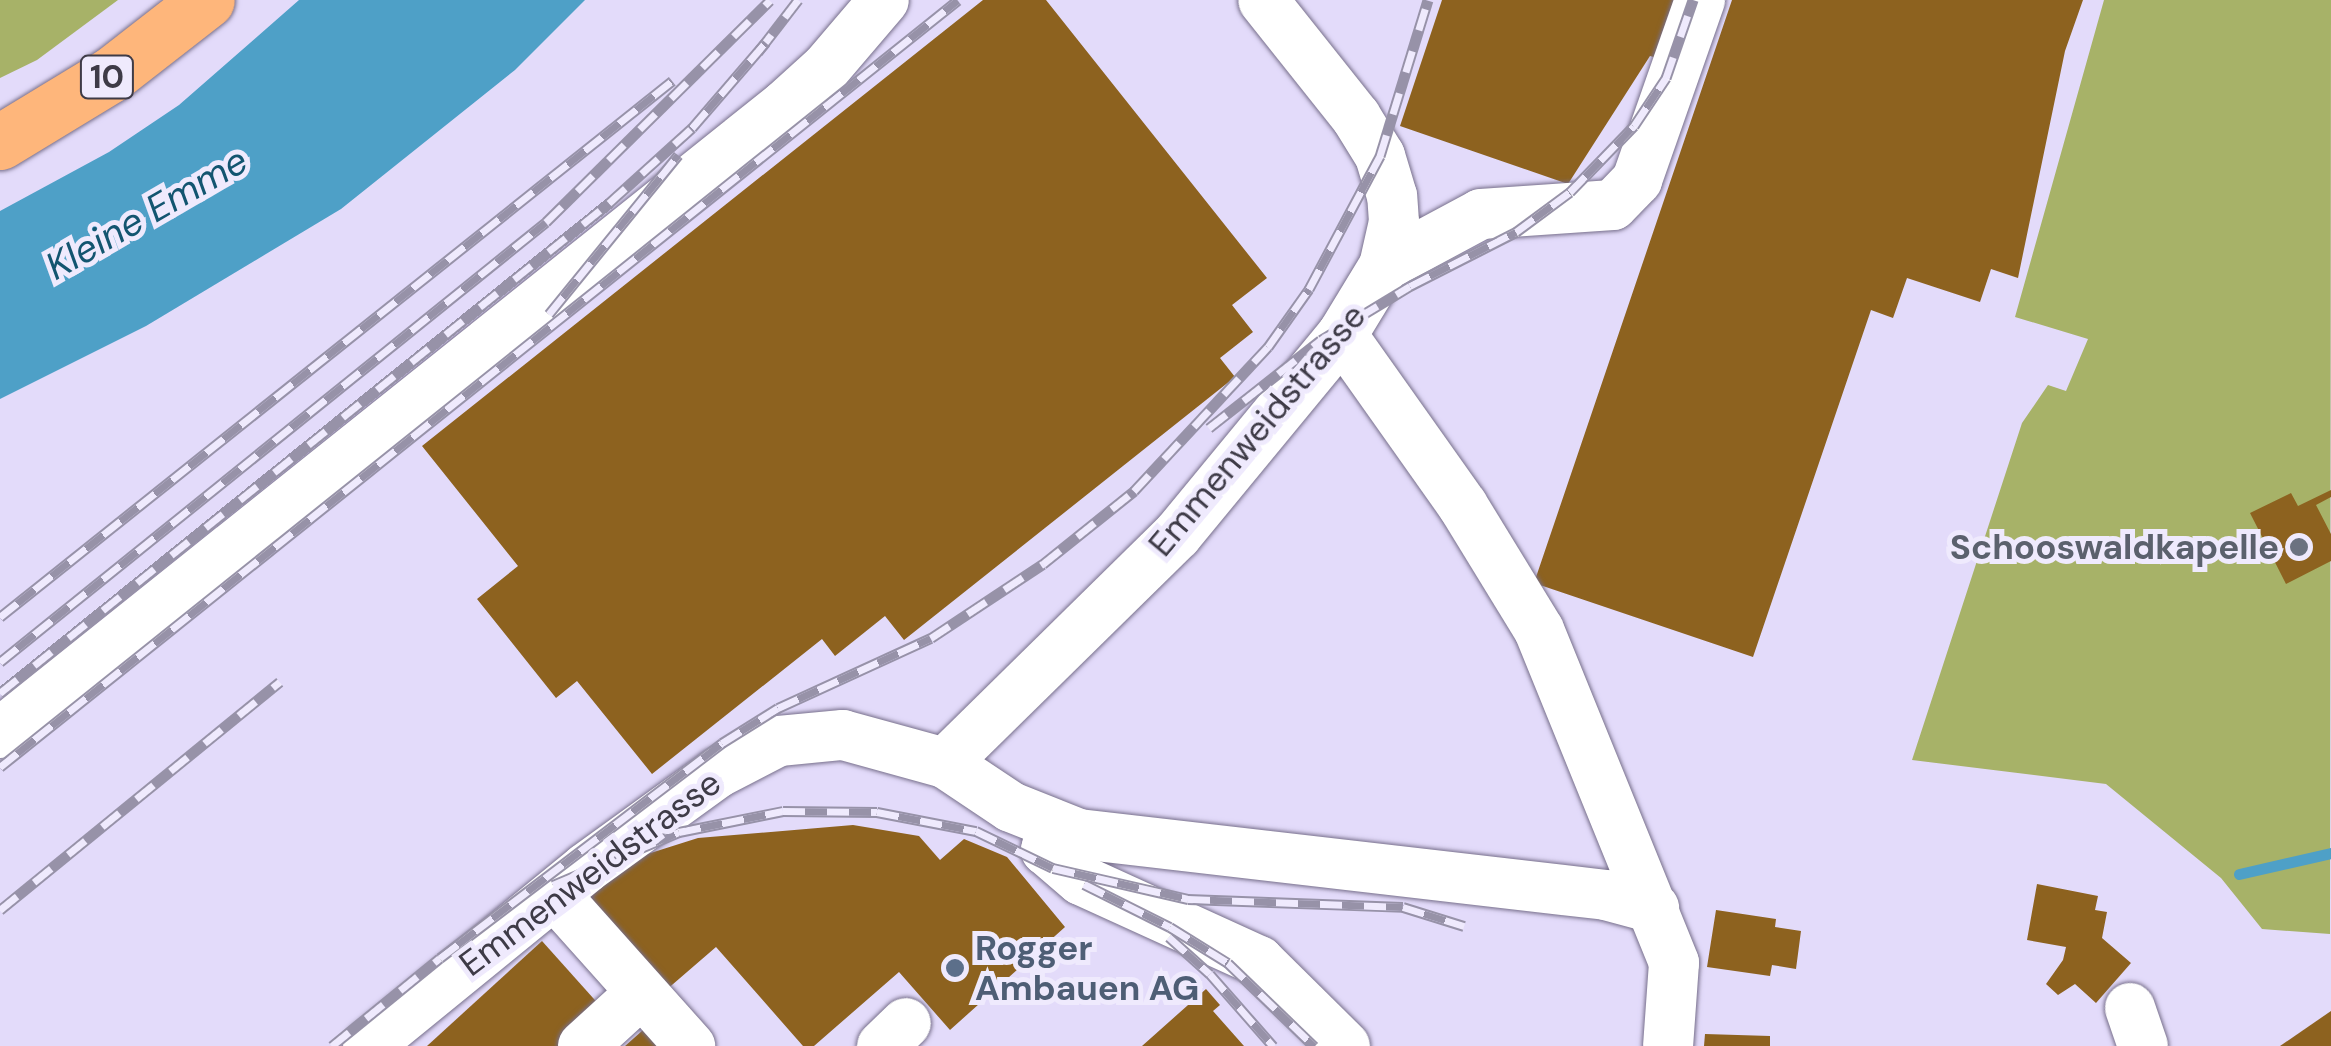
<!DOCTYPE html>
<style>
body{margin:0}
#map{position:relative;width:2331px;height:1046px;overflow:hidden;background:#e3dbfa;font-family:"DM Sans",sans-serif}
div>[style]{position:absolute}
.forest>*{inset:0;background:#a7b268}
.water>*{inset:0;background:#4ea0c7}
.stream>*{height:11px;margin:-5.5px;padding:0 5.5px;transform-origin:5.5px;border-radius:5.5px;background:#4ea0c7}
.building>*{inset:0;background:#8d621f}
.roads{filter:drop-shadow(0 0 2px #776f8b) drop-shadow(0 0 2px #776f8b)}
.minor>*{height:50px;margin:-25px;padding:0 25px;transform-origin:25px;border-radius:25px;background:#fff}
.major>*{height:55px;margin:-27.5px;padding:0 27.5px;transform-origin:27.5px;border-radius:27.5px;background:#feb67b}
.rail>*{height:11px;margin-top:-5.5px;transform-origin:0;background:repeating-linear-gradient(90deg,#efeafd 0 22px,#9792a8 0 44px);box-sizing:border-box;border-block:2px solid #9792a8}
.dots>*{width:28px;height:28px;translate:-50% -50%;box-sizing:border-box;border:5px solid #efeafd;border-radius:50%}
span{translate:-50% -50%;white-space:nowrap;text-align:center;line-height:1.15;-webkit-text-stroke:10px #efeafd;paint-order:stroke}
.shield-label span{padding:2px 8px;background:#efeafd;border:2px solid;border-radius:8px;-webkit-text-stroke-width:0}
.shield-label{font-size:32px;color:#3e3b47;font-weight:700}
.street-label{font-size:35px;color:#3e3b47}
.worship-label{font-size:35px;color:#5b616d;font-weight:700}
.right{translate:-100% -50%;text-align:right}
.service-label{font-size:35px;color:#4e5e75;font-weight:700}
.left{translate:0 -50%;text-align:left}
.water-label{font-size:38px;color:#135570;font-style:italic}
</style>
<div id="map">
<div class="forest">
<i style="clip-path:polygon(0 0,118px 0,37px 60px,0 78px)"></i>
<i style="clip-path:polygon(2104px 0,2331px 0,2330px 934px,2262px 929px,2221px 878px,2106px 784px,1912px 760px,2022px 423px,2048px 385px,2066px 391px,2088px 339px,2015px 317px)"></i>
</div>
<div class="water">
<i style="clip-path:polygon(299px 0,585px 0,515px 70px,341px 209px,146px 326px,0 399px,0 211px,109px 152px,179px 105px)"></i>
</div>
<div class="stream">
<i style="left:2239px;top:874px;width:94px;rotate:-12.9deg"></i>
</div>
<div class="building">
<i style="clip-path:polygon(983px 0,1046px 0,1267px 278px,1232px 305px,1253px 332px,1220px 358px,1235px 377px,904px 640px,885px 616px,835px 656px,822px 639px,652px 774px,577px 681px,556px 698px,477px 599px,518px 566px,422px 446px)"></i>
<i style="clip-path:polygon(1442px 0,1685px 0,1664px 60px,1650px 56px,1568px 184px,1400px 126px)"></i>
<i style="clip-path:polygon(1732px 0,2083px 0,2065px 51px,2018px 278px,1991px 269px,1980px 302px,1907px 278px,1893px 318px,1871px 310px,1753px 657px,1534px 583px)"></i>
<i style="clip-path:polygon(2331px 490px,2331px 497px,2316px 505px,2331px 534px,2331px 561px,2286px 584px,2250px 513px,2291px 493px,2298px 506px)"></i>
<i style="clip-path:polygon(853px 825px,919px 836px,940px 860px,964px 839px,1007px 857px,1065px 927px,950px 1030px,899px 972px,814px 1046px,803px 1046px,716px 947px,665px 991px,582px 895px,619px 863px,698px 838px)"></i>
<i style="clip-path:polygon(2037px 884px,2098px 896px,2095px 910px,2107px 912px,2102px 938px,2131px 963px,2096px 1003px,2075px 984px,2058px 995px,2046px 984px,2063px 960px,2066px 947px,2027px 940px)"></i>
<i style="clip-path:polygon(1716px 910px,1776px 919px,1775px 927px,1801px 931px,1796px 969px,1772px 965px,1770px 976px,1707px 967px)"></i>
<i style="clip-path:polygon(542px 941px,602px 1008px,561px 1046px,427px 1046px)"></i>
<i style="clip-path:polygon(1206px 989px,1220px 1005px,1213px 1011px,1244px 1046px,1142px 1046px)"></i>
<i style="clip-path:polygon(2331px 1011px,2331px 1046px,2280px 1046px)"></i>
<i style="clip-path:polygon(643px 1030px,658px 1046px,625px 1046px)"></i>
<i style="clip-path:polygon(1705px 1034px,1770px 1036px,1770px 1046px,1704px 1046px)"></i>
</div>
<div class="roads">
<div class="minor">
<i style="left:1384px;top:266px;width:110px;rotate:-28.2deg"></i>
<i style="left:1481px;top:214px;width:132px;rotate:-3.9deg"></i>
<i style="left:1613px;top:205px;width:35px;rotate:-46deg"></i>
<i style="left:1637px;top:180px;width:191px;rotate:-70.7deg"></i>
<i style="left:1342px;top:335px;width:209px;rotate:54.7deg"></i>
<i style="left:1463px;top:506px;width:145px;rotate:58.5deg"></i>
<i style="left:1539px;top:630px;width:359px;rotate:67.9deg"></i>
<i style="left:1674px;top:963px;width:83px;rotate:94.1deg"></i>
<i style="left:0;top:733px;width:1005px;rotate:-38.66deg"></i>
<i style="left:785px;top:105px;width:55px;rotate:-42.1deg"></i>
<i style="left:826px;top:68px;width:89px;rotate:-49.5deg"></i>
<i style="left:945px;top:763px;width:325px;rotate:-44.5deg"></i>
<i style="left:1177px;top:535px;width:259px;rotate:-50.5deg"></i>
<i style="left:1342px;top:335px;width:81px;rotate:-58.7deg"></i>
<i style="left:1384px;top:266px;width:45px;rotate:-77.2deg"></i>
<i style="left:1394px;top:222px;width:26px;rotate:-94deg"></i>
<i style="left:1392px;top:196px;width:42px;rotate:-106.7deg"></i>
<i style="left:1380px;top:156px;width:46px;rotate:-121.6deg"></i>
<i style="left:1356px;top:117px;width:149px;rotate:-128.5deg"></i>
<i style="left:1052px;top:824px;width:27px;rotate:103deg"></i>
<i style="left:1046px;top:850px;width:46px;rotate:40.6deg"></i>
<i style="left:1081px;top:880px;width:196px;rotate:24.5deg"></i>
<i style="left:1259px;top:961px;width:121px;rotate:44.7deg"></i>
<i style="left:555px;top:895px;width:203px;rotate:48.2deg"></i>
<i style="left:2130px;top:1008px;width:40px;rotate:71.1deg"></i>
<i style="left:368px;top:1046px;width:281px;rotate:-39.2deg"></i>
<i style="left:586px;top:868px;width:162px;rotate:-35.9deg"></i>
<i style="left:717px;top:773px;width:70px;rotate:-27.3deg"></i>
<i style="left:779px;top:741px;width:64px;rotate:-5.4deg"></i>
<i style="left:843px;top:735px;width:106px;rotate:15.4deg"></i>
<i style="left:945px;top:763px;width:79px;rotate:33.7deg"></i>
<i style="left:1011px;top:807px;width:73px;rotate:21.7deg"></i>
<i style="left:1079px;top:834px;width:531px;rotate:6.6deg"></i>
<i style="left:1606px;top:895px;width:50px;rotate:15.2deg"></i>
<i style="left:583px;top:1046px;width:79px;rotate:-42.4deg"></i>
<i style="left:882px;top:1046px;width:33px;rotate:-44deg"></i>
</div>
<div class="major">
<i style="left:0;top:142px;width:131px;rotate:-31.3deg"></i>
<i style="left:112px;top:74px;width:120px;rotate:-37.9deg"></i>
</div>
</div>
<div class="rail">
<i style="left:758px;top:52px;width:66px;rotate:-52.4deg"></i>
<i style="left:549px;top:314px;width:205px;rotate:-50.9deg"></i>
<i style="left:1209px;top:428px;width:142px;rotate:-38.2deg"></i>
<i style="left:1321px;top:340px;width:104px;rotate:-31.2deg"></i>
<i style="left:1410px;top:286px;width:119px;rotate:-27deg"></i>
<i style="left:1516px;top:232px;width:67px;rotate:-36.5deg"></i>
<i style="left:1570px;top:192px;width:92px;rotate:-45.9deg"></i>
<i style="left:1634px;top:126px;width:58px;rotate:-56.3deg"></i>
<i style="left:1666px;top:78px;width:83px;rotate:-70.9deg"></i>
<i style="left:0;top:617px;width:860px;rotate:-38.58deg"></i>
<i style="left:0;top:662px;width:701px;rotate:-38.86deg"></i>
<i style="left:546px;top:222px;width:315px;rotate:-44.7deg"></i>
<i style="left:0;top:693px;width:782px;rotate:-38.82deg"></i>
<i style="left:609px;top:203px;width:112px;rotate:-42.1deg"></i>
<i style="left:692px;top:128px;width:113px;rotate:-49.3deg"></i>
<i style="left:0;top:767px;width:1227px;rotate:-38.68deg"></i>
<i style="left:1084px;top:884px;width:96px;rotate:26.6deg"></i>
<i style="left:1170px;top:927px;width:68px;rotate:31.8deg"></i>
<i style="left:1228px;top:963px;width:120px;rotate:44deg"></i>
<i style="left:553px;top:885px;width:137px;rotate:-22.8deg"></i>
<i style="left:679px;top:832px;width:106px;rotate:-11.4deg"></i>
<i style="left:783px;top:811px;width:94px;rotate:0.6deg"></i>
<i style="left:877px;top:812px;width:101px;rotate:10.9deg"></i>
<i style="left:976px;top:831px;width:85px;rotate:25.7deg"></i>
<i style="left:1053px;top:868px;width:139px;rotate:12.9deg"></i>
<i style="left:1188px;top:899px;width:215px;rotate:2.1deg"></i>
<i style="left:1403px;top:907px;width:64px;rotate:17.3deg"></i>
<i style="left:0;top:910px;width:361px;rotate:-39.2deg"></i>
<i style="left:1169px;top:937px;width:55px;rotate:42.1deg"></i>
<i style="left:1210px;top:974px;width:96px;rotate:48.8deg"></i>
<i style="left:332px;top:1046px;width:139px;rotate:-39.2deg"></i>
<i style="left:440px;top:958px;width:355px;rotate:-37.3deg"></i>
<i style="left:722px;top:743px;width:66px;rotate:-32deg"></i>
<i style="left:778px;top:708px;width:168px;rotate:-24.6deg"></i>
<i style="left:931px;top:638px;width:134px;rotate:-33.5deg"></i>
<i style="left:1043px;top:564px;width:117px;rotate:-38.7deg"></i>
<i style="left:1134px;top:491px;width:197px;rotate:-47.1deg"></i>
<i style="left:1268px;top:347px;width:71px;rotate:-54.7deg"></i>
<i style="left:1309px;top:289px;width:151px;rotate:-61.9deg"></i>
<i style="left:1380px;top:156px;width:163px;rotate:-72.9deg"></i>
</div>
<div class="dots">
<i style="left:2299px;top:547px;background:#6b7280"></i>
<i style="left:955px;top:968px;background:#5c6f8a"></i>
</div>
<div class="shield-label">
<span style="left:107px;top:77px">10</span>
</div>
<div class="street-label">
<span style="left:1257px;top:430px;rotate:-50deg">Emmenweidstrasse</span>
<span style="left:590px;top:873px;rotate:-37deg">Emmenweidstrasse</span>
</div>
<div class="worship-label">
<span class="right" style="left:2279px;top:547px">Schooswaldkapelle</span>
</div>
<div class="service-label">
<span class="left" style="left:975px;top:968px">Rogger<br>Ambauen AG</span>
</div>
<div class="water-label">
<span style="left:147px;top:214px;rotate:-30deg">Kleine Emme</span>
</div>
</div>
